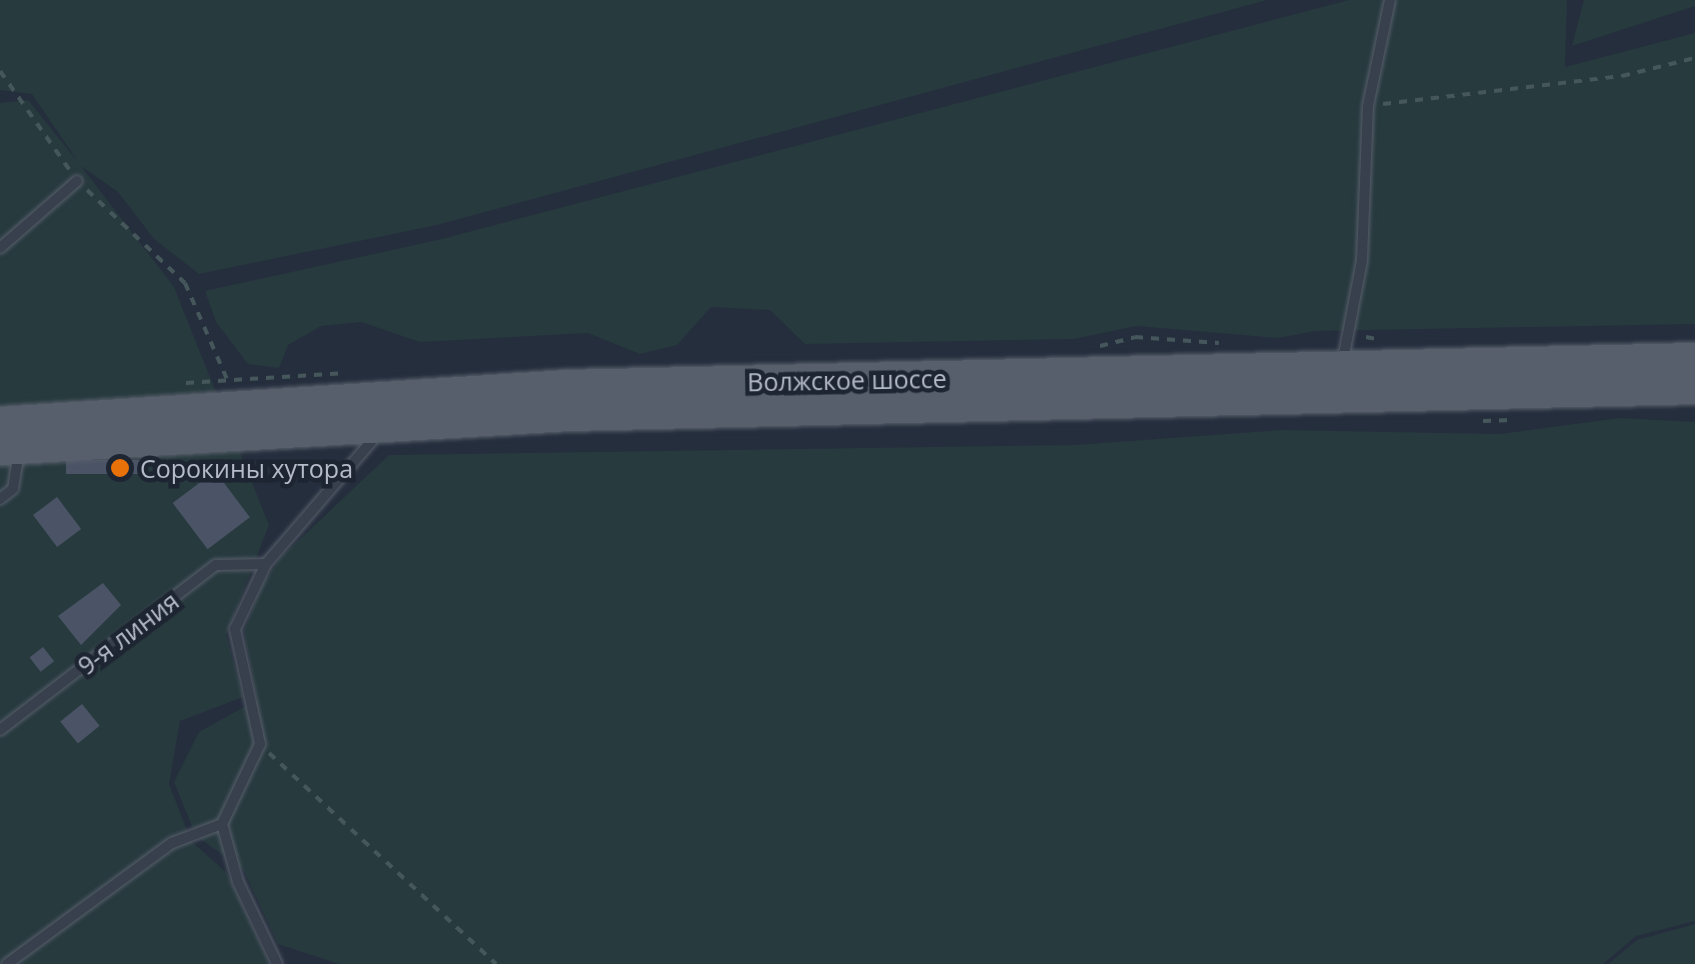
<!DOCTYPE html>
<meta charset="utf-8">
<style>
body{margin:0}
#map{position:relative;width:1695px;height:964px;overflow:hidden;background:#252e3d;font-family:"Open Sans",sans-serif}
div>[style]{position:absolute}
.green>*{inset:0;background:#273a3e}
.building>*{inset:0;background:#4b5466;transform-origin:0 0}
.path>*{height:4px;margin-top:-2px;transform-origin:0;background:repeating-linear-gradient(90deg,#45575b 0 8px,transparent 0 16px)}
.roads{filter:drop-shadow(0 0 2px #575e6b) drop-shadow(0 0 2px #575e6b)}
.service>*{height:10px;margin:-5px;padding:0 5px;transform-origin:5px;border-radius:5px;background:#39404d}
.primary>*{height:32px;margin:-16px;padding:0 16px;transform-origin:16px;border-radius:16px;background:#575f6d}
.dots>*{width:28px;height:28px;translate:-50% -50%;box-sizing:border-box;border:5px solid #1e2532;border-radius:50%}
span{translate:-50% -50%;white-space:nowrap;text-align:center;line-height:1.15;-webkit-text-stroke:9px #1e2532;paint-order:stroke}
.street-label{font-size:25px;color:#b5bbc8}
.poi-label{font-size:25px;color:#b5bbc8}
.left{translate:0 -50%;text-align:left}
</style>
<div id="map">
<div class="green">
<i style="clip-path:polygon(0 0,1267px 0,437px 225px,199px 274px,154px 239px,118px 192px,81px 166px,174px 287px,269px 525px,226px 635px,243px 697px,180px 721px,169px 784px,191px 841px,227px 873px,269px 964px,0 964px,0 103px,28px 100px,79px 163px,32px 94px,0 90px)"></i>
<i style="clip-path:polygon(1349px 0,1567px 0,1565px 67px,1695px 33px,1695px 324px,1315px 331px,1278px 338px,1136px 326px,1074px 339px,805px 344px,770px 310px,711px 307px,677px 345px,640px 354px,588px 333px,420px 342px,361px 322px,321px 326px,288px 345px,279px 368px,248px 364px,216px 322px,205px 291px,442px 239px)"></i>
<i style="clip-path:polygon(1584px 0,1695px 0,1695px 6px,1572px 46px)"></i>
<i style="clip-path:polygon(1620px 418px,1695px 422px,1695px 921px,1636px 936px,1603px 964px,339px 964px,278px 944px,243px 869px,196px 836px,174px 782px,199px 732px,257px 700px,244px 631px,263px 584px,281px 557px,389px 455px,1075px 445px,1281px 430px,1499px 434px)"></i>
<i style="clip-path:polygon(1695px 924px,1695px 964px,1608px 964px,1637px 940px)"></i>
</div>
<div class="building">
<i style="left:146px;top:460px;width:14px;height:80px;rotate:90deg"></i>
<i style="left:215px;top:471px;width:58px;height:53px;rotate:53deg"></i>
<i style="left:57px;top:497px;width:40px;height:30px;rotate:53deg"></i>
<i style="clip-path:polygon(103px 583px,121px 605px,81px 645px,58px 616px)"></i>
<i style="left:43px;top:647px;width:18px;height:17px;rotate:52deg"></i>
<i style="left:82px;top:704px;width:28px;height:28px;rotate:51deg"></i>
</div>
<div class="path">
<i style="left:0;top:71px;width:123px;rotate:54.9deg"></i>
<i style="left:1383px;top:104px;width:241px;rotate:-6.7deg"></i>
<i style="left:1622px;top:76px;width:75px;rotate:-13.9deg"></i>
<i style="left:87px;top:190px;width:135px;rotate:43.5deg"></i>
<i style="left:185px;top:283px;width:105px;rotate:66.4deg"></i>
<i style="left:1366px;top:337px;width:15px;rotate:11deg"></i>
<i style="left:1100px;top:346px;width:36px;rotate:-14deg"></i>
<i style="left:1135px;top:337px;width:84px;rotate:4.1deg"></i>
<i style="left:186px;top:383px;width:160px;rotate:-3.6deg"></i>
<i style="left:1483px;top:421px;width:30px;rotate:-2deg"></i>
<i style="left:269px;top:753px;width:310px;rotate:42.9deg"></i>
</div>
<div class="roads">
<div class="service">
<i style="left:0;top:248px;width:102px;rotate:-41deg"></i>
<i style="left:1343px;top:360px;width:102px;rotate:-79.2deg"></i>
<i style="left:1362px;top:260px;width:154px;rotate:-87.8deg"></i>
<i style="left:1368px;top:106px;width:108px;rotate:-78.3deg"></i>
<i style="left:0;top:499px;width:16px;rotate:-38deg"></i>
<i style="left:13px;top:489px;width:37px;rotate:-81deg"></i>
<i style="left:0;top:730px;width:272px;rotate:-37.4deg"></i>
<i style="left:216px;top:565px;width:50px;rotate:-1.1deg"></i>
<i style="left:7px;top:964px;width:205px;rotate:-36.3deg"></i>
<i style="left:172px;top:843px;width:53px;rotate:-20.8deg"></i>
<i style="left:277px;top:964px;width:91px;rotate:-115.4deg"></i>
<i style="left:238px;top:882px;width:60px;rotate:-105.4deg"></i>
<i style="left:222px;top:824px;width:89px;rotate:-64.6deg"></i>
<i style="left:260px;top:744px;width:118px;rotate:-102.3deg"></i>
<i style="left:235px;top:629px;width:72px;rotate:-64.5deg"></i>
<i style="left:266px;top:564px;width:172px;rotate:-49.3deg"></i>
</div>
<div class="primary">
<i style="left:0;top:423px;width:568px;rotate:-3.73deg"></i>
<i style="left:567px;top:386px;width:1128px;rotate:-1.37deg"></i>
<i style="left:0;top:449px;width:570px;rotate:-3.42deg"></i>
<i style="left:569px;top:415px;width:1126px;rotate:-1.37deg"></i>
</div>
</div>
<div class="dots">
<i style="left:120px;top:468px;background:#e8710a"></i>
</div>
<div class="street-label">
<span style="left:847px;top:380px;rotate:-1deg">Волжское шоссе</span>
<span style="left:128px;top:633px;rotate:-37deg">9-я линия</span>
</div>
<div class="poi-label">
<span class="left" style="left:140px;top:468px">Сорокины хутора</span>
</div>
</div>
